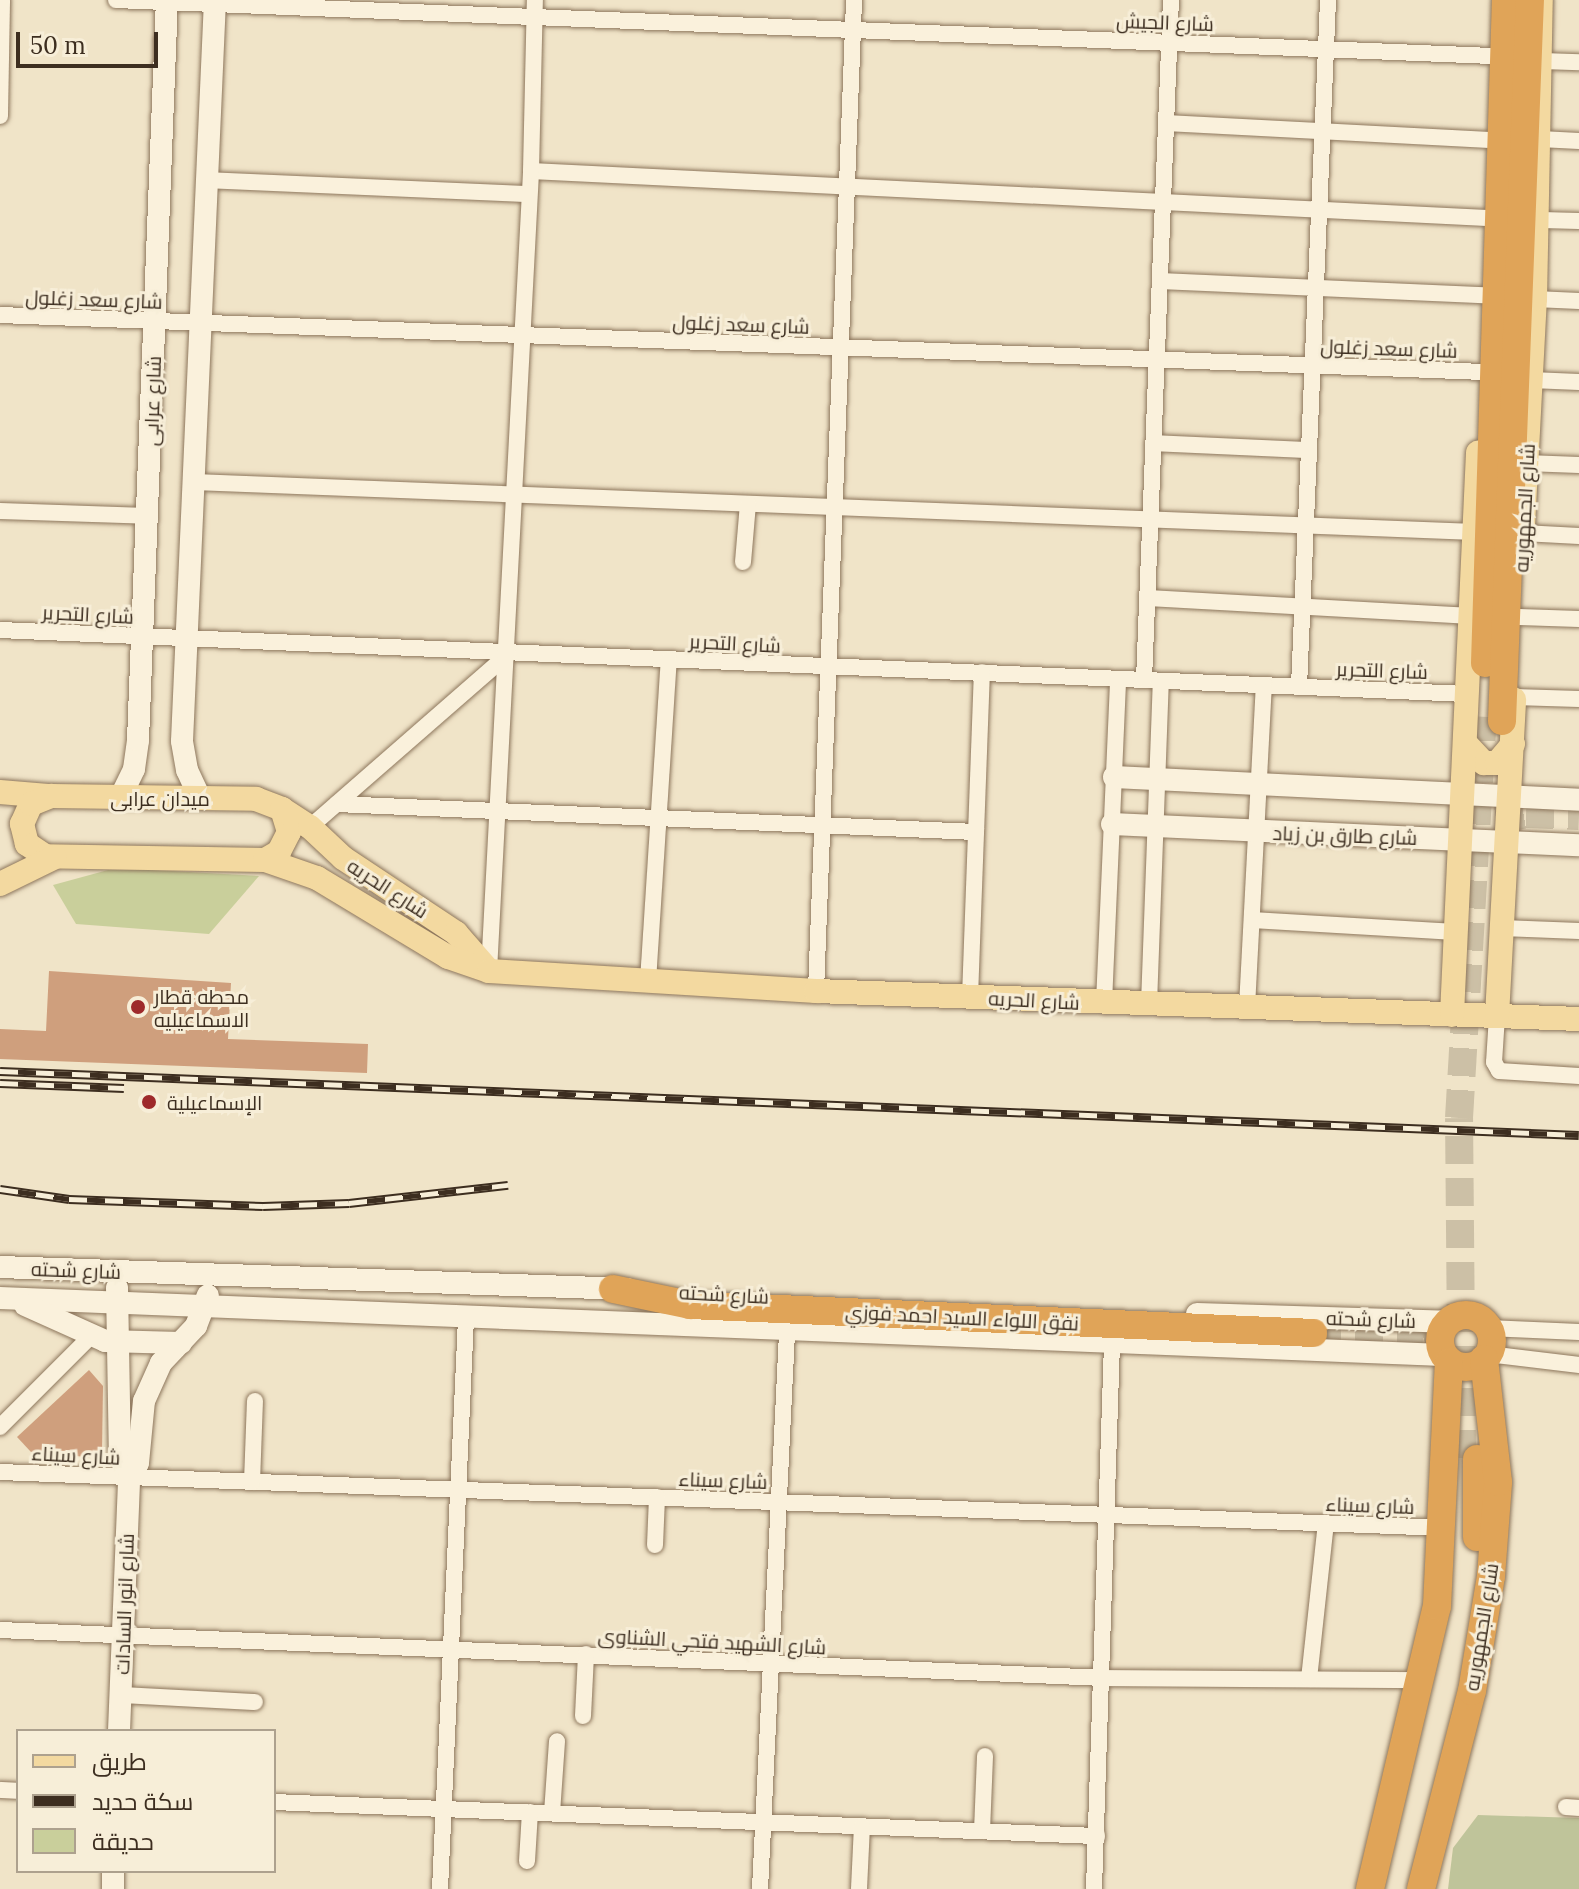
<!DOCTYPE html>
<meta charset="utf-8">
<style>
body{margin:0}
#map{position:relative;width:1579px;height:1889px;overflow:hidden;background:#f0e4c8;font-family:Lora,Cairo,serif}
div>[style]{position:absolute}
.green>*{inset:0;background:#c9cf9b}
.cemetery>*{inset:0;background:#bfc49a}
.building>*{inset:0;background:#cf9f7d}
.highway-tunnel>*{height:28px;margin-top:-14px;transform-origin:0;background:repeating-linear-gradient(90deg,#ccc0a6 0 28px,transparent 0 42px)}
.roads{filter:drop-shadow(0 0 2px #8d765c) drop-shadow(0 0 2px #8d765c)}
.street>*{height:16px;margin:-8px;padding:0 8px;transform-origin:8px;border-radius:8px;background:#faf1dc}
.secondary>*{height:22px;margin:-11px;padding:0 11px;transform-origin:11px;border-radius:11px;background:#faf1dc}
.primary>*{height:24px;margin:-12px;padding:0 12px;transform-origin:12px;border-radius:12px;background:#f3d9a0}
.highway>*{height:28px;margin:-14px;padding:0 14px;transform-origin:14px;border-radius:14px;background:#e0a458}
.highway>.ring{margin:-14px;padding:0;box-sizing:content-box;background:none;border:28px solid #e0a458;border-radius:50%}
.rail>*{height:9px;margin-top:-4.5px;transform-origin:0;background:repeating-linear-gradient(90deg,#f7eed8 0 18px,#3d2e20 0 36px);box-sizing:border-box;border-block:2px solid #3d2e20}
.dots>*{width:22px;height:22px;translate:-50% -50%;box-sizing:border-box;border:4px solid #f7eed8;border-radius:50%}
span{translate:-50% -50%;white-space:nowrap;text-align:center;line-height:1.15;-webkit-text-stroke:6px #f7eed8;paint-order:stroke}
.street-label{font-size:20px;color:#3d2e20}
.poi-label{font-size:20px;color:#3d2e20}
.left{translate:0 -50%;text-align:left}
.legend{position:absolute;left:16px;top:1729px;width:260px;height:144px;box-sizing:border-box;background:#f7eed8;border:2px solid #ada18e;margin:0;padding:10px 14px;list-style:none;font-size:24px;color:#3d2e20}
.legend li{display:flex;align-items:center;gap:16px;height:40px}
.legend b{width:40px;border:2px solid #ada18e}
.scale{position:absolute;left:16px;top:32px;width:142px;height:36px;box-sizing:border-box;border:4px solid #3d2e20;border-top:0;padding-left:10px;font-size:24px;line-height:28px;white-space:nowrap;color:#3d2e20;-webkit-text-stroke:6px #f7eed8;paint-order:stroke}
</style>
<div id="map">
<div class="green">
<i style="clip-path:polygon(108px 870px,153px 870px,259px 876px,209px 934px,76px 924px,53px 885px)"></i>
</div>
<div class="cemetery">
<i style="clip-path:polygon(1478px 1815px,1579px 1818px,1579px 1889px,1448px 1889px,1453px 1848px)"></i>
</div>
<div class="building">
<i style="clip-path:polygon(49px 971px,231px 983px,228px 1039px,368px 1044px,367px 1073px,0 1059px,0 1029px,46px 1031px)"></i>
<i style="clip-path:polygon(89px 1370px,103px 1386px,102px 1453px,98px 1458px,31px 1452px,17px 1437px)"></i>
</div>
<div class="highway-tunnel">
<i style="left:1496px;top:819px;width:30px;rotate:-9deg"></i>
<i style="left:1526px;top:814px;width:53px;rotate:2.2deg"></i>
<i style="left:1313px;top:1333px;width:110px;rotate:2.1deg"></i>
<i style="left:1423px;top:1337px;width:39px;rotate:-19deg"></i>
<i style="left:1462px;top:1458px;width:340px;rotate:-90.5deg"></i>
<i style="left:1459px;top:1118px;width:402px;rotate:-86.6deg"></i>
</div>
<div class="roads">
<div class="street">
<i style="left:116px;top:0;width:1378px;rotate:2.33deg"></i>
<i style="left:1543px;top:61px;width:36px;rotate:2deg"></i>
<i style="left:0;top:116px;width:116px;rotate:-89deg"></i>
<i style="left:1166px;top:123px;width:324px;rotate:3deg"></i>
<i style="left:1540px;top:139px;width:39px;rotate:3deg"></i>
<i style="left:531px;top:171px;width:957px;rotate:2.81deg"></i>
<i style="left:207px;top:180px;width:322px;rotate:2.5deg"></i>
<i style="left:1538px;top:220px;width:41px;rotate:1.4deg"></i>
<i style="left:1160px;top:281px;width:324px;rotate:2.5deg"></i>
<i style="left:1535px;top:299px;width:44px;rotate:2.6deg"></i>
<i style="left:0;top:315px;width:1482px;rotate:2.2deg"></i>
<i style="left:1531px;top:380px;width:48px;rotate:2.4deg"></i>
<i style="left:1154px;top:443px;width:155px;rotate:2.6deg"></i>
<i style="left:1526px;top:463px;width:53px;rotate:2.2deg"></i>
<i style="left:194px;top:482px;width:1282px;rotate:2.24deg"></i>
<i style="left:0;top:511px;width:147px;rotate:1.9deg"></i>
<i style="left:1523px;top:533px;width:56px;rotate:3.1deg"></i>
<i style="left:743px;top:562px;width:58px;rotate:-85.1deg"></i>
<i style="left:1148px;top:598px;width:324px;rotate:3.2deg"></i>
<i style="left:1519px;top:617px;width:60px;rotate:1.9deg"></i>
<i style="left:0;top:630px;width:1469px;rotate:2.5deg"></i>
<i style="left:1144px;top:680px;width:681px;rotate:-87.73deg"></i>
<i style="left:1299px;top:687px;width:688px;rotate:-87.58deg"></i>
<i style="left:1514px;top:697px;width:65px;rotate:1.8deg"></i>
<i style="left:337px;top:804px;width:640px;rotate:2.51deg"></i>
<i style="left:310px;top:827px;width:263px;rotate:-41.1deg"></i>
<i style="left:1252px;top:920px;width:204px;rotate:3.4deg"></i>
<i style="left:1502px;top:928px;width:77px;rotate:2.2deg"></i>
<i style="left:489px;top:971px;width:801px;rotate:-86.99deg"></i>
<i style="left:531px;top:171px;width:171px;rotate:-88.7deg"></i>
<i style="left:648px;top:981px;width:322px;rotate:-86.3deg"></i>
<i style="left:816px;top:991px;width:992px;rotate:-87.8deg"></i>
<i style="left:970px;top:997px;width:325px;rotate:-87.9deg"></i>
<i style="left:1104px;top:1003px;width:324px;rotate:-87.5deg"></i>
<i style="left:1149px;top:1004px;width:323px;rotate:-87.9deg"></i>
<i style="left:1247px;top:1007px;width:322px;rotate:-87deg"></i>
<i style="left:1497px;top:1016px;width:46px;rotate:93.7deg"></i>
<i style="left:1494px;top:1062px;width:10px;rotate:61deg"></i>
<i style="left:1499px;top:1071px;width:80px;rotate:3.6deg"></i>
<i style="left:1488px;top:1328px;width:91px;rotate:2.5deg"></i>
<i style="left:1488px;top:1354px;width:92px;rotate:6.9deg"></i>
<i style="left:0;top:1427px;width:129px;rotate:-45deg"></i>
<i style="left:0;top:1472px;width:1445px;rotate:2.22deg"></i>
<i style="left:252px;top:1482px;width:81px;rotate:-87.9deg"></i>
<i style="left:655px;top:1545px;width:48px;rotate:-87.6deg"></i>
<i style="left:0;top:1630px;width:1104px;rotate:2.49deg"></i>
<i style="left:1103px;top:1678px;width:319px;rotate:0.4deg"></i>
<i style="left:1309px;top:1679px;width:157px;rotate:-83.8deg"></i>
<i style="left:121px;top:1695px;width:134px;rotate:3deg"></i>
<i style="left:583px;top:1716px;width:62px;rotate:-87.2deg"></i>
<i style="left:0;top:1790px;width:18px;rotate:3deg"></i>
<i style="left:274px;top:1802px;width:824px;rotate:2.37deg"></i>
<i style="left:1566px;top:1807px;width:13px;rotate:4deg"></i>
<i style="left:552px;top:1813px;width:72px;rotate:-86deg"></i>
<i style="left:982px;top:1831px;width:75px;rotate:-87.7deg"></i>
<i style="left:527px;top:1861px;width:49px;rotate:-86.5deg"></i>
<i style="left:440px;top:1889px;width:571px;rotate:-87.39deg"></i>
<i style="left:760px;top:1889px;width:558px;rotate:-87.22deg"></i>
<i style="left:859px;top:1889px;width:63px;rotate:-87.3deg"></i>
<i style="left:1094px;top:1889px;width:545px;rotate:-88.11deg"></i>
</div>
<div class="secondary">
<i style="left:1114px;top:777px;width:466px;rotate:2.8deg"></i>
<i style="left:120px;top:798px;width:32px;rotate:-64deg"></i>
<i style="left:134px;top:769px;width:29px;rotate:-82deg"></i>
<i style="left:138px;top:740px;width:741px;rotate:-87.76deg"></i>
<i style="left:200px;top:798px;width:31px;rotate:-115deg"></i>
<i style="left:187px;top:770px;width:29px;rotate:-100deg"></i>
<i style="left:182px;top:741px;width:742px;rotate:-87.45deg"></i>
<i style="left:1112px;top:824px;width:467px;rotate:2.6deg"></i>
<i style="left:0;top:1267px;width:627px;rotate:2.01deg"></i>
<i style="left:117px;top:1288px;width:169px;rotate:89deg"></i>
<i style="left:120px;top:1457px;width:23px;rotate:67deg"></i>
<i style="left:0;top:1298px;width:1444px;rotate:2.26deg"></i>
<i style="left:25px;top:1305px;width:88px;rotate:24.2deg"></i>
<i style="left:105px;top:1341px;width:76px;rotate:1.5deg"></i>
<i style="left:1197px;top:1314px;width:250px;rotate:1.8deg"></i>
<i style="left:119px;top:1731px;width:253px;rotate:-87.7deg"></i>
<i style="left:129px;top:1478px;width:17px;rotate:-59deg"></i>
<i style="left:138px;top:1463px;width:62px;rotate:-84.5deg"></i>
<i style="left:144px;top:1401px;width:42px;rotate:-65.9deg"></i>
<i style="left:161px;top:1363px;width:51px;rotate:-46.6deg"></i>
<i style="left:196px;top:1326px;width:33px;rotate:-69deg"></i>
<i style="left:113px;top:1889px;width:18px;rotate:-90deg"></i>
</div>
<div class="primary">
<i style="left:1523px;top:526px;width:227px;rotate:-87deg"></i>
<i style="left:1535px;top:299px;width:299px;rotate:-88.9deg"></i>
<i style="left:1467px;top:745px;width:25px;rotate:47deg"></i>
<i style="left:1484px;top:763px;width:13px"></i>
<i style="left:1497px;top:763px;width:25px;rotate:-50deg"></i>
<i style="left:0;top:792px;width:48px;rotate:4.8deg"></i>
<i style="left:51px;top:796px;width:205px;rotate:0.8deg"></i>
<i style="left:256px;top:799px;width:28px;rotate:21deg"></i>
<i style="left:282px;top:809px;width:24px;rotate:73deg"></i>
<i style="left:289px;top:832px;width:22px;rotate:117deg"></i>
<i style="left:279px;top:852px;width:16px;rotate:150deg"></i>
<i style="left:265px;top:860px;width:220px;rotate:-179deg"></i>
<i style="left:45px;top:856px;width:22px;rotate:-146deg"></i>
<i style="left:27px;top:844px;width:21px;rotate:-104deg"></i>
<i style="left:22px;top:824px;width:22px;rotate:-66deg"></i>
<i style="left:31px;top:804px;width:22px;rotate:-22deg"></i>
<i style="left:282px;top:809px;width:33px;rotate:33deg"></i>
<i style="left:310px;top:827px;width:45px;rotate:43.2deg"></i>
<i style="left:343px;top:858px;width:136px;rotate:33.6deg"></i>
<i style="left:456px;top:933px;width:50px;rotate:49deg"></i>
<i style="left:265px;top:860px;width:55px;rotate:19.1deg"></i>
<i style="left:317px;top:878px;width:153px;rotate:31.1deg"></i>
<i style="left:448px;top:957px;width:43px;rotate:18.9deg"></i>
<i style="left:489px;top:971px;width:328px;rotate:3.5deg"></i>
<i style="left:816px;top:991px;width:764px;rotate:2.1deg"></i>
<i style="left:0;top:884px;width:61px;rotate:-26.1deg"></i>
<i style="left:1452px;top:1015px;width:563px;rotate:-87.35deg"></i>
<i style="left:1497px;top:1016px;width:317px;rotate:-86.9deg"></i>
</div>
<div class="highway">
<i style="left:1485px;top:663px;width:663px;rotate:-88.19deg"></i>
<i style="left:1502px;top:721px;width:722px;rotate:-87.78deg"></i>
<i style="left:613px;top:1289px;width:79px;rotate:11.7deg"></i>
<i style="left:690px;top:1305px;width:624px;rotate:2.57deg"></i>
<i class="ring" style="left:1440px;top:1315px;width:24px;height:24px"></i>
<i style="left:1477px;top:1537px;width:78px;rotate:-90deg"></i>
<i style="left:1370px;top:1889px;width:291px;rotate:-76.7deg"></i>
<i style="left:1437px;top:1606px;width:244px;rotate:-87.2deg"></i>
<i style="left:1421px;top:1889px;width:204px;rotate:-75.6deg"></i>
<i style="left:1472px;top:1691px;width:117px;rotate:-80.6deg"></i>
<i style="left:1491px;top:1576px;width:94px;rotate:-85.7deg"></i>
<i style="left:1498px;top:1482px;width:124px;rotate:-96.5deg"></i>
</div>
</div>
<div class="rail">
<i style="left:0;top:1071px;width:1580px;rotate:2.32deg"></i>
<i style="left:0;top:1083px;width:124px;rotate:2.3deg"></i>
<i style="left:0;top:1189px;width:70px;rotate:8.2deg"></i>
<i style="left:69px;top:1199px;width:194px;rotate:2.1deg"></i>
<i style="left:263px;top:1206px;width:86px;rotate:-2deg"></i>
<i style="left:349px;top:1203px;width:160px;rotate:-6.5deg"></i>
</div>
<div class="dots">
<i style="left:138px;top:1007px;background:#9e2a2b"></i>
<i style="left:149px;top:1102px;background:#9e2a2b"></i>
</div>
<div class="street-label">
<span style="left:1165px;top:22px;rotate:2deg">شارع الجيش</span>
<span style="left:94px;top:299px;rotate:2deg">شارع سعد زغلول</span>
<span style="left:741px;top:324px;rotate:2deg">شارع سعد زغلول</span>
<span style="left:1389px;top:348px;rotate:2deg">شارع سعد زغلول</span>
<span style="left:152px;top:401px;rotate:-88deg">شارع عرابى</span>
<span style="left:1524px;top:508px;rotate:-87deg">شارع الجمهوريه</span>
<span style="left:88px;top:614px;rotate:3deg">شارع التحرير</span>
<span style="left:735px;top:643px;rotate:3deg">شارع التحرير</span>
<span style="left:1382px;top:670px;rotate:2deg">شارع التحرير</span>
<span style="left:160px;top:798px">ميدان عرابى</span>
<span style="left:1345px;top:835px;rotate:2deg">شارع طارق بن زياد</span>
<span style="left:388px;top:888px;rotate:33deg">شارع الحريه</span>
<span style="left:1034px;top:1000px;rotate:3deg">شارع الحريه</span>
<span style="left:76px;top:1270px;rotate:2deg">شارع شحته</span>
<span style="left:724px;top:1294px;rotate:3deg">شارع شحته</span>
<span style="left:962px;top:1317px;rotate:3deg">نفق اللواء السيد احمد فوزي</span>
<span style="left:1371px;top:1319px;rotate:2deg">شارع شحته</span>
<span style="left:76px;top:1455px;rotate:3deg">شارع سيناء</span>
<span style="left:723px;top:1480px;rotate:2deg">شارع سيناء</span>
<span style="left:1370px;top:1505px;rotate:2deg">شارع سيناء</span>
<span style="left:124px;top:1604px;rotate:-88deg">شارع انور السادات</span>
<span style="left:1481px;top:1627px;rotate:-81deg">شارع الجمهوريه</span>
<span style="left:712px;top:1641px;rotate:3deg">شارع الشهيد فتحي الشناوى</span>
</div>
<div class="poi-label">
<span class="left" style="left:154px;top:1008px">محطه قطار<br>الاسماعيليه</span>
<span class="left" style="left:167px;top:1102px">الإسماعيلية</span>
</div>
<ul class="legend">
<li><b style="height:10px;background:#f3d9a0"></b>طريق</li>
<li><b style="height:10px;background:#3d2e20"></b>سكة حديد</li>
<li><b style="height:22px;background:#c9cf9b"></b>حديقة</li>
</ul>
<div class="scale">50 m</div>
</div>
